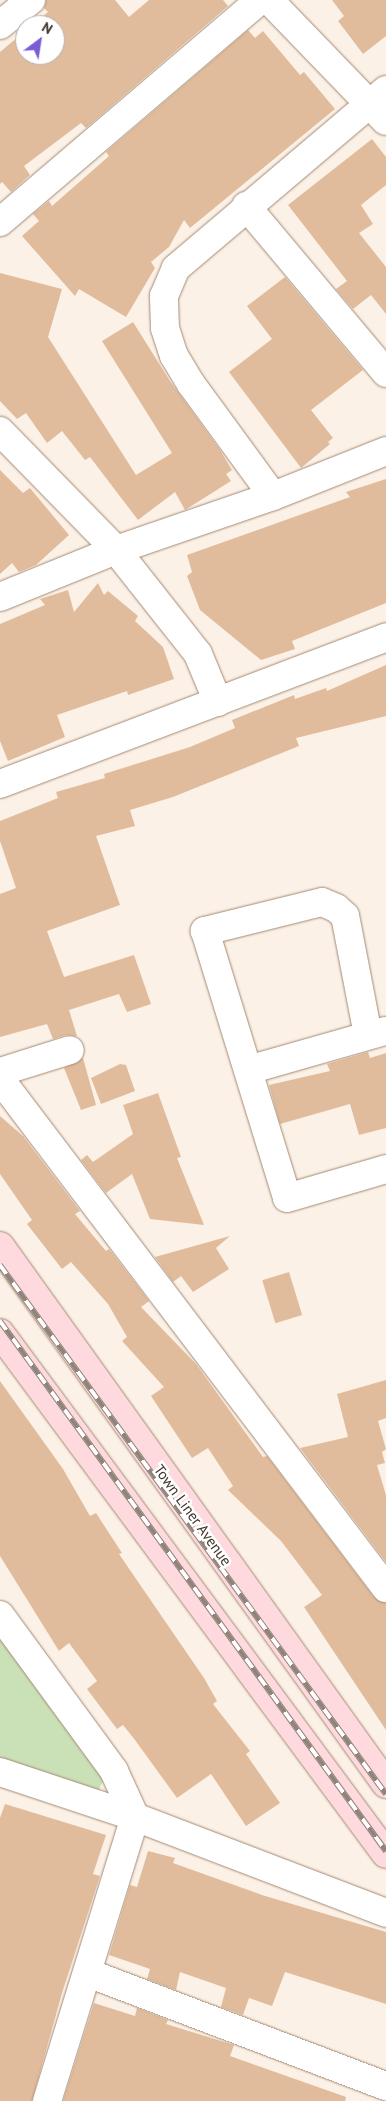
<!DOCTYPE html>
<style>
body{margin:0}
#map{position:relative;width:386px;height:2101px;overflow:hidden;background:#fcf1e7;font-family:"PT Sans",sans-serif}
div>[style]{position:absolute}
.green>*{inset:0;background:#cae1b8}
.building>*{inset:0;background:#e1bc9c;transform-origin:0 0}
.roads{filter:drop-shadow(0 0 1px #a38972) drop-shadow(0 0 1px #a38972)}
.street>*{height:28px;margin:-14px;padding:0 14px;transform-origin:14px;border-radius:14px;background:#fff}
.secondary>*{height:28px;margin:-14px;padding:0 14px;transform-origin:14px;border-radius:14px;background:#fed9dd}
.rail>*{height:5.5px;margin-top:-2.75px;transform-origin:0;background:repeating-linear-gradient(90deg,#fff 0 11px,#8f847a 0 22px);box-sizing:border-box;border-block:1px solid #8f847a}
span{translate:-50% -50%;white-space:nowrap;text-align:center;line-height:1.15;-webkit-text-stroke:5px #fff;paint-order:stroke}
.street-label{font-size:15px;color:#40352b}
.north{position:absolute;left:15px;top:15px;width:50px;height:50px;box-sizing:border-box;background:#fff;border:1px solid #b3aeaa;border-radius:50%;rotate:31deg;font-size:14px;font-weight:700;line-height:20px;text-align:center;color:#40352b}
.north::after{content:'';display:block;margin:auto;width:18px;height:22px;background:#7a5cd7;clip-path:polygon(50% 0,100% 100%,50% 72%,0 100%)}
</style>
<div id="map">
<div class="green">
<i style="clip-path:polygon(0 1630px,107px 1772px,97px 1794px,0 1758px)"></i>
</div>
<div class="building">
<i style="clip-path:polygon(46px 0,115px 0,129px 17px,149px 0,223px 0,228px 6px,86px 128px,81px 123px,24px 166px,30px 175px,11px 192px,2px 182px,0 184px,0 52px,25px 31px,25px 55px,55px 55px,55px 25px,32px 25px,48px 12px,44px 8px)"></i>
<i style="clip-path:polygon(332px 0,386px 0,386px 36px,363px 54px,338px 21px,344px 16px)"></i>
<i style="clip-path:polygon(248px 30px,255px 38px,263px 31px,300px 75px,304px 72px,335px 109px,190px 228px,184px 220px,169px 247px,151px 262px,155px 268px,126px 317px,79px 289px,75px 296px,22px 236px,39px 221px,33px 214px,49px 201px,52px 206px,109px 156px,106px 152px)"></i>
<i style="clip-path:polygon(372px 139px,386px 157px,386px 185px,361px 205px,373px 224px,359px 233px,386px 267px,386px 314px,371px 295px,353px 309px,336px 289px,347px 281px,288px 205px)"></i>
<i style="clip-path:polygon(0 273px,62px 289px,48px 337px,136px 475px,172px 453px,102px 341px,133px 322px,170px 381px,220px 450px,232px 470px,226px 474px,231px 481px,185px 510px,175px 492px,138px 520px,90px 457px,85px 460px,62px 431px,47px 443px,26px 413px,17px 419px,0 401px)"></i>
<i style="clip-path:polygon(285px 277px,363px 370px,311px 410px,333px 438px,328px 442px,330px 444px,301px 468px,229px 372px,272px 339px,247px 306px)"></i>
<i style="clip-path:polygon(0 470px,23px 493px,30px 488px,69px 535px,36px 565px,19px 572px,12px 563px,0 574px)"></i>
<i style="clip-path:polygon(386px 479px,386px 603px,292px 641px,295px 649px,261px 660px,200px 610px,187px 576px,192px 572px,187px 555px,350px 497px,346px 492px)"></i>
<i style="clip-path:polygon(98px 583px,104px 595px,108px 591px,138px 616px,135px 621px,163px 647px,174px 679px,128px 695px,127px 691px,57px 715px,65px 737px,8px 761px,0 741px,0 624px,45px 605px,40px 599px,68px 590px,74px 612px)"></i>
<i style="clip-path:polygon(386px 665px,386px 716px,296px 738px,299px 746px,173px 797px,130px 810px,135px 826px,96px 836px,120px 905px,47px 931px,64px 977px,134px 955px,151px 1004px,127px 1012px,119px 994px,69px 1010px,77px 1036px,66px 1035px,53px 1039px,47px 1024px,0 1037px,0 894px,16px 888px,0 841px,0 821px,58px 798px,56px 792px,105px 778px,104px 774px,190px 747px,235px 728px,232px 720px,294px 695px,295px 699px,326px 688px,327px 691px)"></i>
<i style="clip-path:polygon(368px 1052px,370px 1058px,386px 1053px,386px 1128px,359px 1135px,350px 1104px,280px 1124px,269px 1085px,330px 1071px,327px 1064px)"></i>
<i style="clip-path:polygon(83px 1058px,96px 1105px,81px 1110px,64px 1068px)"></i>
<i style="clip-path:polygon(120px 1064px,126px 1065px,135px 1091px,101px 1104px,91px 1078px)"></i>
<i style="clip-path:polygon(158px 1093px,181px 1157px,177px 1158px,204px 1225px,150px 1219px,132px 1174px,106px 1193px,81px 1160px,87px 1155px,93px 1162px,133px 1134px,123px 1105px)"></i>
<i style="clip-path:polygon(0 1116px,23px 1136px,80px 1211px,75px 1214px,106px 1251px,109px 1249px,149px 1301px,141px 1307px,196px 1364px,263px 1457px,267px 1456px,374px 1597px,386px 1603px,386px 1730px,304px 1607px,322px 1595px,281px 1541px,228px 1490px,233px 1486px,208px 1448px,192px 1458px,151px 1396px,164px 1387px,122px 1341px,127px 1337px,108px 1304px,71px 1262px,62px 1269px,27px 1224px,32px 1220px,0 1174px)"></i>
<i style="clip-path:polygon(230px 1236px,216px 1248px,229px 1269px,193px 1292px,181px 1276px,173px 1282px,155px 1257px)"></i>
<i style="left:289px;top:1272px;width:45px;height:28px;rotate:73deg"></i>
<i style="clip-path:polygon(386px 1380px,386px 1418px,378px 1421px,386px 1449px,382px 1452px,385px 1463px,377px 1465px,386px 1495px,386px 1562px,300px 1448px,348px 1437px,337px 1394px)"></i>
<i style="clip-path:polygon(0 1381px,63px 1469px,90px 1516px,96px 1513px,122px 1553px,119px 1554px,204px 1678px,217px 1701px,213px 1704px,250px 1751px,246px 1754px,280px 1803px,246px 1826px,211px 1774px,177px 1798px,135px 1740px,123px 1725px,117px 1729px,87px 1689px,97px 1681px,69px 1643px,59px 1651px,0 1556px)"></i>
<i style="clip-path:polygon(5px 1804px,106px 1835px,93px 1874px,100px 1876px,62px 1993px,32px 2101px,0 2101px,0 1818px)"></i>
<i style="clip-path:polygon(148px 1851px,175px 1858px,173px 1863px,262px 1895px,386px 1932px,386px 2004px,285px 1972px,272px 2006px,249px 1998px,243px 2015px,221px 2007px,226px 1988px,180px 1972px,176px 1990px,147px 1979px,150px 1969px,109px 1955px,130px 1885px,137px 1887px)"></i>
<i style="clip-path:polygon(94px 2003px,135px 2016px,137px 2008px,168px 2020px,166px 2024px,234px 2045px,230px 2056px,346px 2097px,345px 2101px,63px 2101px)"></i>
</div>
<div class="roads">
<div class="street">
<i style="left:269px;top:0;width:168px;rotate:46deg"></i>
<i style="left:0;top:25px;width:40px;rotate:-39deg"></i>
<i style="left:246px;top:206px;width:218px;rotate:50deg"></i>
<i style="left:0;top:222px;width:342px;rotate:-40.5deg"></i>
<i style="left:0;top:431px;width:166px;rotate:45.7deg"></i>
<i style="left:116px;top:550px;width:132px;rotate:51.7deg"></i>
<i style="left:198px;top:654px;width:52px;rotate:67.4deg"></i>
<i style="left:273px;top:496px;width:139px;rotate:-126.2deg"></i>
<i style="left:191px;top:384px;width:33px;rotate:-121deg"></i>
<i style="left:174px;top:356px;width:29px;rotate:-108deg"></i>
<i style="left:165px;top:328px;width:32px;rotate:-92deg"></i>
<i style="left:164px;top:296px;width:30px;rotate:-67deg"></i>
<i style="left:176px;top:268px;width:275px;rotate:-40.3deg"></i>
<i style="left:0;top:597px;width:125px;rotate:-22.1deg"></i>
<i style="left:116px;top:550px;width:166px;rotate:-19deg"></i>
<i style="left:273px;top:496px;width:122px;rotate:-21.7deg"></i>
<i style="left:0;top:784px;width:413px;rotate:-20.8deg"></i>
<i style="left:368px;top:1035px;width:121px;rotate:-100.9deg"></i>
<i style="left:345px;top:916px;width:12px;rotate:-138deg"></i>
<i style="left:336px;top:908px;width:15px;rotate:-157deg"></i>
<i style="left:322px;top:902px;width:121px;rotate:166.1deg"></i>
<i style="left:205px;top:931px;width:279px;rotate:72.9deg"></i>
<i style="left:287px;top:1198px;width:103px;rotate:-16.3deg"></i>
<i style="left:248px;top:1070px;width:142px;rotate:-15.9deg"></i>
<i style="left:0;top:1072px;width:73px;rotate:-17.4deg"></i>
<i style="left:0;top:1079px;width:639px;rotate:52.83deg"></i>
<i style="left:0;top:1615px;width:193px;rotate:53.8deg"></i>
<i style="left:114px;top:1771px;width:51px;rotate:65.5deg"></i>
<i style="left:135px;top:1817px;width:297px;rotate:107.2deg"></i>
<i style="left:0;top:1772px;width:142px;rotate:18.4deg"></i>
<i style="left:135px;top:1817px;width:269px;rotate:20.9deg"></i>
<i style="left:88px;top:1973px;width:319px;rotate:20.8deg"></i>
</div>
<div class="secondary">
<i style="left:0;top:1246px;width:662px;rotate:54.34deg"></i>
<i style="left:0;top:1333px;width:648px;rotate:53.47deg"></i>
</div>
</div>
<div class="rail">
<i style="left:0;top:1265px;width:655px;rotate:53.88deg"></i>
<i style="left:0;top:1321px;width:656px;rotate:53.93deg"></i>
</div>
<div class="street-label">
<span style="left:193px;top:1515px;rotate:54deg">Town Liner Avenue</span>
</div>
<div class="north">N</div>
</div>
